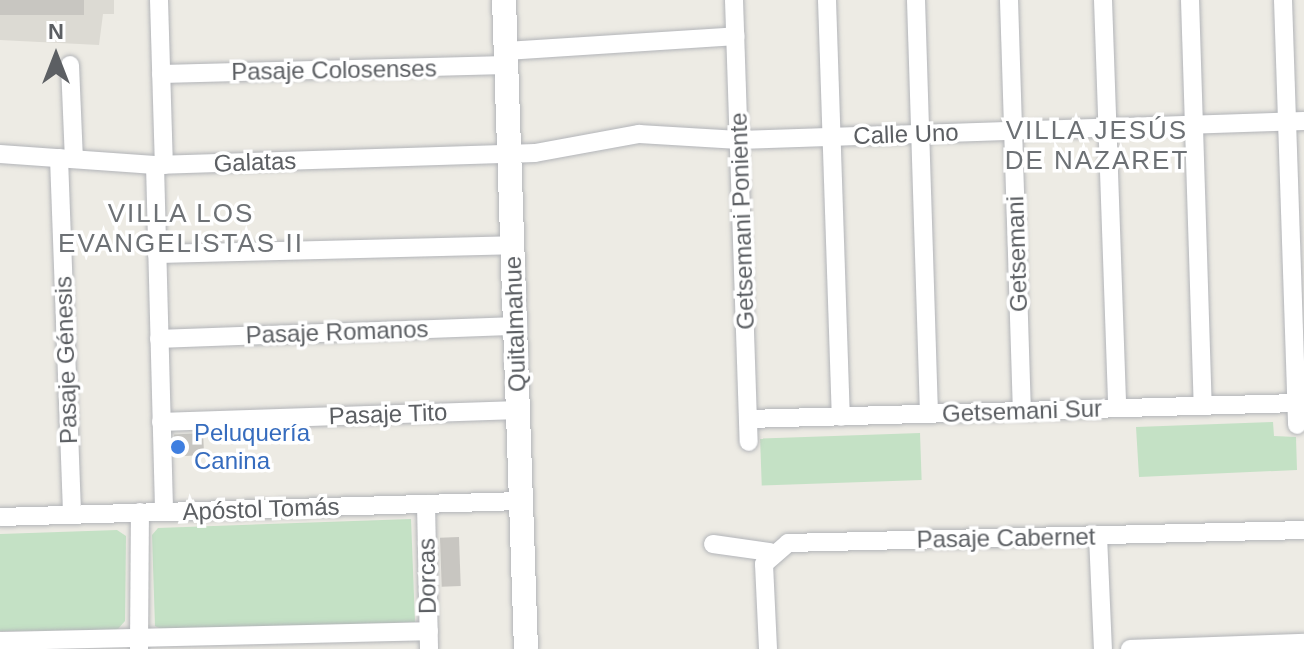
<!DOCTYPE html>
<meta charset="utf-8">
<style>
body{margin:0}
#map{position:relative;width:1304px;height:649px;overflow:hidden;background:#edebe4;font-family:Arial,sans-serif}
div>[style]{position:absolute}
.education>*{inset:0;background:#dcdad3}
.green>*{inset:0;background:#c4e1c5;transform-origin:0 0}
.building>*{inset:0;background:#c8c6c1;transform-origin:0 0}
.roads{filter:drop-shadow(0 0 2px #b2b4b8) drop-shadow(0 0 2px #b2b4b8)}
.street>*{height:18px;margin:-9px;padding:0 9px;transform-origin:9px;border-radius:9px;background:#fff}
.secondary>*{height:24px;margin:-12px;padding:0 12px;transform-origin:12px;border-radius:12px;background:#fff}
.dots>*{width:22px;height:22px;translate:-50% -50%;box-sizing:border-box;border:4px solid #fff;border-radius:50%}
span{translate:-50% -50%;white-space:nowrap;text-align:center;line-height:1.15;-webkit-text-stroke:7px #fff;paint-order:stroke}
.street-label{font-size:24px;color:#5c5f63}
.shop-label{font-size:24px;color:#366cbe}
.left{translate:0 -50%;text-align:left}
.neighbourhood-label{font-size:26px;color:#6d7175;letter-spacing:2px}
.north{position:absolute;left:16px;top:16px;width:80px;height:80px;-webkit-text-stroke:6px #fff;paint-order:stroke;rotate:0deg;font-size:22px;font-weight:700;line-height:32px;text-align:center;color:#5c5f63}
.north::after{content:'';display:block;margin:auto;width:28px;height:36px;background:#5c5f63;clip-path:polygon(50% 0,100% 100%,50% 72%,0 100%)}
</style>
<div id="map">
<div class="education">
<i style="clip-path:polygon(0 0,114px 0,114px 14px,103px 14px,99px 45px,0 40px)"></i>
</div>
<div class="green">
<i style="clip-path:polygon(1273px 422px,1274px 436px,1296px 437px,1297px 470px,1139px 477px,1136px 427px)"></i>
<i style="left:920px;top:433px;width:47px;height:160px;rotate:88deg"></i>
<i style="clip-path:polygon(411px 519px,415px 622px,165px 631px,155px 626px,152px 535px,158px 528px)"></i>
<i style="clip-path:polygon(117px 530px,126px 536px,125px 621px,117px 630px,0 631px,0 534px)"></i>
</div>
<div class="building">
<i style="left:0;top:0;width:84px;height:15px"></i>
<i style="left:203px;top:433px;width:22px;height:29px;rotate:87deg"></i>
<i style="left:459px;top:537px;width:49px;height:19px;rotate:88deg"></i>
</div>
<div class="roads">
<div class="street">
<i style="left:159px;top:0;width:165px;rotate:88.3deg"></i>
<i style="left:734px;top:0;width:442px;rotate:88.1deg"></i>
<i style="left:827px;top:0;width:417px;rotate:88.1deg"></i>
<i style="left:916px;top:0;width:414px;rotate:88.2deg"></i>
<i style="left:1009px;top:0;width:411px;rotate:88.2deg"></i>
<i style="left:1103px;top:0;width:408px;rotate:88deg"></i>
<i style="left:1190px;top:0;width:406px;rotate:88.2deg"></i>
<i style="left:1283px;top:0;width:425px;rotate:88.1deg"></i>
<i style="left:507px;top:51px;width:229px;rotate:-3.7deg"></i>
<i style="left:70px;top:65px;width:94px;rotate:87.6deg"></i>
<i style="left:161px;top:74px;width:346px;rotate:-1.5deg"></i>
<i style="left:0;top:154px;width:155px;rotate:4.1deg"></i>
<i style="left:155px;top:165px;width:380px;rotate:-1.8deg"></i>
<i style="left:535px;top:153px;width:106px;rotate:-10.4deg"></i>
<i style="left:639px;top:134px;width:100px;rotate:3.4deg"></i>
<i style="left:739px;top:140px;width:565px;rotate:-1.93deg"></i>
<i style="left:59px;top:158px;width:356px;rotate:87.9deg"></i>
<i style="left:155px;top:165px;width:347px;rotate:88.5deg"></i>
<i style="left:157px;top:254px;width:356px;rotate:-1.4deg"></i>
<i style="left:159px;top:339px;width:356px;rotate:-2.1deg"></i>
<i style="left:748px;top:419px;width:549px;rotate:-1.67deg"></i>
<i style="left:161px;top:422px;width:357px;rotate:-1.9deg"></i>
<i style="left:426px;top:504px;width:145px;rotate:88.8deg"></i>
<i style="left:0;top:517px;width:521px;rotate:-1.76deg"></i>
<i style="left:1098px;top:536px;width:113px;rotate:87.5deg"></i>
<i style="left:713px;top:544px;width:58px;rotate:8deg"></i>
<i style="left:0;top:641px;width:429px;rotate:-1.3deg"></i>
<i style="left:139px;top:649px;width:137px;rotate:-89.6deg"></i>
<i style="left:768px;top:649px;width:85px;rotate:-92.7deg"></i>
<i style="left:764px;top:564px;width:32px;rotate:-41deg"></i>
<i style="left:788px;top:543px;width:516px;rotate:-1.44deg"></i>
<i style="left:1130px;top:649px;width:174px;rotate:-2deg"></i>
</div>
<div class="secondary">
<i style="left:504px;top:0;width:649px;rotate:88.06deg"></i>
</div>
</div>
<div class="dots">
<i style="left:178px;top:447px;background:#3f7fe0"></i>
</div>
<div class="street-label">
<span style="left:334px;top:70px;rotate:-1deg">Pasaje Colosenses</span>
<span style="left:906px;top:134px;rotate:-2deg">Calle Uno</span>
<span style="left:255px;top:162px;rotate:-2deg">Galatas</span>
<span style="left:742px;top:221px;rotate:-92deg">Getsemani Poniente</span>
<span style="left:1017px;top:254px;rotate:-92deg">Getsemani</span>
<span style="left:515px;top:324px;rotate:-92deg">Quitalmahue</span>
<span style="left:337px;top:332px;rotate:-2deg">Pasaje Romanos</span>
<span style="left:66px;top:360px;rotate:-92deg">Pasaje Génesis</span>
<span style="left:1022px;top:411px;rotate:-2deg">Getsemani Sur</span>
<span style="left:388px;top:414px;rotate:-2deg">Pasaje Tito</span>
<span style="left:261px;top:509px;rotate:-2deg">Apóstol Tomás</span>
<span style="left:1006px;top:538px;rotate:-1deg">Pasaje Cabernet</span>
<span style="left:427px;top:576px;rotate:-91deg">Dorcas</span>
</div>
<div class="shop-label">
<span class="left" style="left:194px;top:447px">Peluquería<br>Canina</span>
</div>
<div class="neighbourhood-label">
<span style="left:1097px;top:146px">VILLA JESÚS<br>DE NAZARET</span>
<span style="left:181px;top:229px">VILLA LOS<br>EVANGELISTAS II</span>
</div>
<div class="north">N</div>
</div>
